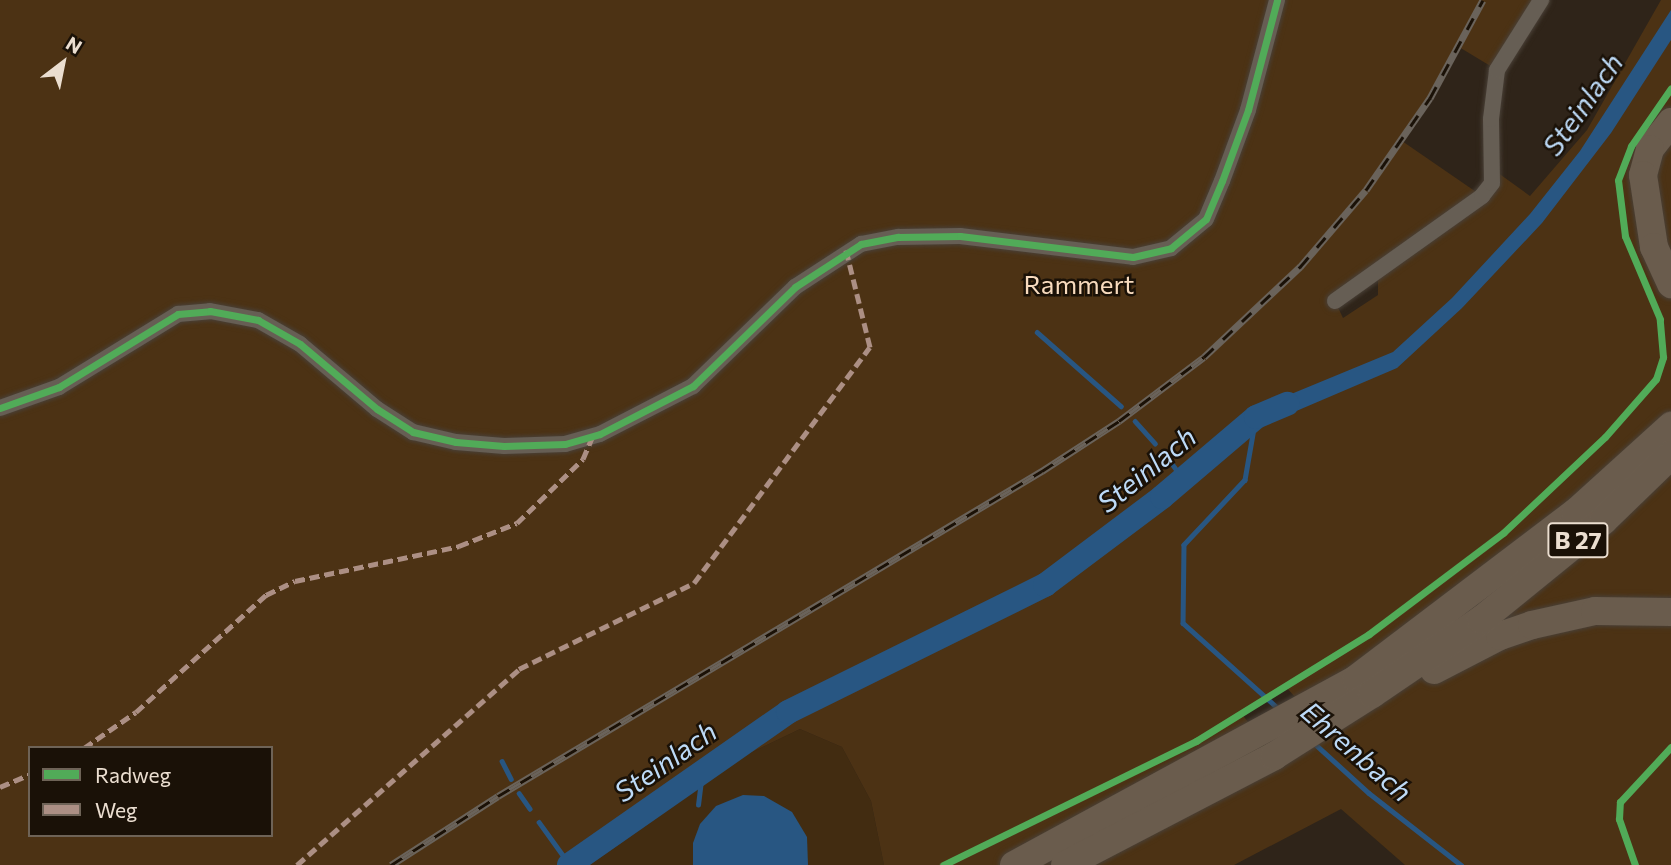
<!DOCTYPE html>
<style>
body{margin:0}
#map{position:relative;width:1671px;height:865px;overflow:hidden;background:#2f2419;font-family:Commissioner,sans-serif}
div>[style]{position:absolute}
.built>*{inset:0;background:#422c11}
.green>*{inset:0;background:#4c3214}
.water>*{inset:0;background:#285682}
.stream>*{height:4.5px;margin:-2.25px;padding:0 2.25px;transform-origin:2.25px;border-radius:2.25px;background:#285682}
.river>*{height:24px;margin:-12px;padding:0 12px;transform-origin:12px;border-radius:12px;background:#285682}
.roads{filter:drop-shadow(0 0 2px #494037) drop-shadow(0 0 2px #494037)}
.street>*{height:16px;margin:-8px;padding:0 8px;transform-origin:8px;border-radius:8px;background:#665e54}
.highway>*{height:28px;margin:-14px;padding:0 14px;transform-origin:14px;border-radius:14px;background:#6a5c4d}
.rail>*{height:7px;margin-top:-3.5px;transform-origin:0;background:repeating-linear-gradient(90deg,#1a1107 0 13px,#6a635b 0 26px);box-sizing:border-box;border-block:2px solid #6a635b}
.quiet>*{height:5px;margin-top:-2.5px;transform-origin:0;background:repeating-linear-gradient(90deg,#ac8f84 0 10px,transparent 0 15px)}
.cycleway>*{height:7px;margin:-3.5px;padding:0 3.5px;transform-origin:3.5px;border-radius:3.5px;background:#51ab58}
span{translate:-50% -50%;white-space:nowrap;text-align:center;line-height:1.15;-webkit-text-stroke:5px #1a1107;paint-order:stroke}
.shield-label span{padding:2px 5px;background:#1a1107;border:2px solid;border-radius:5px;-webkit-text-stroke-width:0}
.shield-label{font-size:24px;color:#ebded0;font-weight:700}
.park-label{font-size:26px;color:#f7dabd}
.water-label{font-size:28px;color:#bddaf7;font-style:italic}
.legend{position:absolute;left:28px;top:746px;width:245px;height:91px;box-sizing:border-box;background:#1a1107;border:2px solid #6e6357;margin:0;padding:9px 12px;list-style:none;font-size:21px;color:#ebded0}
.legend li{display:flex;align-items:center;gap:14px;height:35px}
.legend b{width:35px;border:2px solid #6e6357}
.north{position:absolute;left:28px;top:28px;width:70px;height:70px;-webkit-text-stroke:5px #1a1107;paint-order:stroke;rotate:32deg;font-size:19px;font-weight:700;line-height:28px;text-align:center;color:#ebded0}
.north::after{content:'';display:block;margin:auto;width:24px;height:32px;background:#ebded0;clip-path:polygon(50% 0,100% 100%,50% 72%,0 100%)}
</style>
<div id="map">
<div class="built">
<i style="clip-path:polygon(800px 729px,842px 747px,871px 801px,884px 865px,590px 865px,746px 755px)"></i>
</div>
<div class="green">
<i style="clip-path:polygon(evenodd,0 0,1541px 0,1497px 70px,1459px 47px,1402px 141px,1482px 196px,1494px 170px,1530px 196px,1587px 130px,1661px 0,1671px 0,1671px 865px,1405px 865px,1341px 809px,1234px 865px,884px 865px,871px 801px,842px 747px,800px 729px,746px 755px,590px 865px,0 865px,0 0,1378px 271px,1378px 295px,1343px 318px,1335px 301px,1378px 271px,0 0,1285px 686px,1327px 732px,1274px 755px,1241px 713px,1285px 686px,0 0,30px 748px,271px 748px,271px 835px,30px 835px,30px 748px)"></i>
</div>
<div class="water">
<i style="clip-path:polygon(1671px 10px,1671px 40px,1611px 133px,1542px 223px,1462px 308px,1397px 368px,1261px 426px,1257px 408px,1393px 352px,1452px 298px,1530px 214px,1580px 151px)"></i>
<i style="clip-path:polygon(743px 795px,764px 796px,792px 812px,807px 837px,808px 865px,693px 865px,693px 843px,700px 824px,716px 806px)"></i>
</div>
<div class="stream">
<i style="left:1037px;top:332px;width:112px;rotate:41.4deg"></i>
<i style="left:1256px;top:417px;width:64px;rotate:99.9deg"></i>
<i style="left:1245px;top:480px;width:89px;rotate:133.2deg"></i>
<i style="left:1184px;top:545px;width:78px;rotate:90.7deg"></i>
<i style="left:1183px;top:623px;width:130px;rotate:41.9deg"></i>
<i style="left:1135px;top:421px;width:30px;rotate:48deg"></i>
<i style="left:1165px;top:454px;width:31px;rotate:54deg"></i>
<i style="left:1314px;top:743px;width:74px;rotate:42.3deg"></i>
<i style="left:1369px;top:793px;width:117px;rotate:38deg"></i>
<i style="left:502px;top:761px;width:20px;rotate:63deg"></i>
<i style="left:519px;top:793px;width:19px;rotate:55deg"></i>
<i style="left:698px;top:805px;width:35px;rotate:-83deg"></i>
<i style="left:539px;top:822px;width:53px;rotate:54.2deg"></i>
</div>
<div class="river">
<i style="left:569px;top:865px;width:267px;rotate:-34.9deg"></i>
<i style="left:788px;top:712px;width:287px;rotate:-26.3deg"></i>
<i style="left:1045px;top:585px;width:146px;rotate:-36.9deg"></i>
<i style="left:1162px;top:497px;width:123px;rotate:-40.4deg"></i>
<i style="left:1256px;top:417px;width:34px;rotate:-23deg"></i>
</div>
<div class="roads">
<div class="street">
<i style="left:1335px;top:301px;width:181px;rotate:-35.5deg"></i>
<i style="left:1482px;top:196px;width:16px;rotate:-52deg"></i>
<i style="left:1492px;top:183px;width:64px;rotate:-90.9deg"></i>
<i style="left:1491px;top:119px;width:49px;rotate:-83deg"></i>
<i style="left:1497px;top:70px;width:83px;rotate:-57.8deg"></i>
<i style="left:0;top:408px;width:63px;rotate:-19.6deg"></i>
<i style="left:59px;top:387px;width:140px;rotate:-31.5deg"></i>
<i style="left:178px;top:314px;width:32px;rotate:-5deg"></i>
<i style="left:210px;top:311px;width:49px;rotate:10.6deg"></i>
<i style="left:258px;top:320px;width:48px;rotate:29.7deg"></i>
<i style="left:300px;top:344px;width:101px;rotate:40.2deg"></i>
<i style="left:377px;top:409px;width:43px;rotate:32.6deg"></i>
<i style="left:413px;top:432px;width:44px;rotate:13.1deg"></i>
<i style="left:456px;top:442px;width:48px;rotate:4.8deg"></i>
<i style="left:504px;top:446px;width:61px;rotate:-1.9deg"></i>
<i style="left:565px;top:444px;width:36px;rotate:-16deg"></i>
<i style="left:600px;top:434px;width:105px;rotate:-27.3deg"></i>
<i style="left:693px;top:386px;width:142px;rotate:-44.1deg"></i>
<i style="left:795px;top:287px;width:79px;rotate:-33.1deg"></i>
<i style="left:861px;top:244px;width:38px;rotate:-11deg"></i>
<i style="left:898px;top:237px;width:62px;rotate:-0.9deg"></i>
<i style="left:960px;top:236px;width:174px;rotate:6.9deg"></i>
<i style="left:1133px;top:257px;width:39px;rotate:-13deg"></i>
<i style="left:1171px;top:248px;width:45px;rotate:-39.6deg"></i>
<i style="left:1206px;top:219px;width:41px;rotate:-67.2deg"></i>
<i style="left:1222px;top:181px;width:76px;rotate:-69.9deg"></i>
<i style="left:1248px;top:110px;width:114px;rotate:-75.2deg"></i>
</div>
<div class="highway">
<i style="left:1671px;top:122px;width:34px;rotate:128deg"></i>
<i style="left:1650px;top:149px;width:27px;rotate:105deg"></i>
<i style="left:1643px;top:175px;width:73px;rotate:81.3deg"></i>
<i style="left:1654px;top:247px;width:41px;rotate:65.3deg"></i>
<i style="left:1434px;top:670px;width:74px;rotate:-27.3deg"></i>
<i style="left:1500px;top:636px;width:34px;rotate:-19deg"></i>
<i style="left:1532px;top:625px;width:65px;rotate:-12.5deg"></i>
<i style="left:1595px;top:611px;width:76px;rotate:0.8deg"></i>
<i style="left:1014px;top:865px;width:389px;rotate:-28.5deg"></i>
<i style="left:1356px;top:679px;width:275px;rotate:-37.2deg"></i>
<i style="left:1575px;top:513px;width:130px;rotate:-42.2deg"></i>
<i style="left:1065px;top:865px;width:236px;rotate:-27.5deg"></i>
<i style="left:1274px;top:756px;width:116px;rotate:-32.3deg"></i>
<i style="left:1372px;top:694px;width:132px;rotate:-34.2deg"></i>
<i style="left:1481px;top:620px;width:157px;rotate:-39.1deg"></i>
<i style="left:1603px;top:521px;width:95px;rotate:-44.1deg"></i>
</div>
</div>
<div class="rail">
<i style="left:391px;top:865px;width:127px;rotate:-32.8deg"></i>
<i style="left:498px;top:796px;width:634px;rotate:-30.86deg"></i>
<i style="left:1042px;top:471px;width:92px;rotate:-33deg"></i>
<i style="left:1119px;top:421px;width:106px;rotate:-37deg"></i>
<i style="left:1204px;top:357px;width:132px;rotate:-43.2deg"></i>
<i style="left:1300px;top:267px;width:101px;rotate:-49.4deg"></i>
<i style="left:1366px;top:190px;width:112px;rotate:-55.2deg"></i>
<i style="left:1430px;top:98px;width:111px;rotate:-61.6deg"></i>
</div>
<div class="quiet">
<i style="left:84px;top:748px;width:63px;rotate:-34.7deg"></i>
<i style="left:136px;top:712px;width:175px;rotate:-42deg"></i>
<i style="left:266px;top:595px;width:32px;rotate:-26deg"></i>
<i style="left:295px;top:581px;width:168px;rotate:-12deg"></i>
<i style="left:459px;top:546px;width:62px;rotate:-21.6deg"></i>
<i style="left:517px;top:523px;width:92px;rotate:-44.1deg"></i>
<i style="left:583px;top:459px;width:25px;rotate:-67deg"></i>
<i style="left:0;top:787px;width:33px;rotate:-23deg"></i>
<i style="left:297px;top:865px;width:296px;rotate:-41.4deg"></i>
<i style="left:519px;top:669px;width:195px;rotate:-26.2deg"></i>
<i style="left:694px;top:583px;width:294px;rotate:-53.3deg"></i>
<i style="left:870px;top:347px;width:100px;rotate:-103.9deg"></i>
</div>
<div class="cycleway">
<i style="left:0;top:408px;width:63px;rotate:-19.6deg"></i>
<i style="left:59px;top:387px;width:140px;rotate:-31.5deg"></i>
<i style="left:178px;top:314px;width:32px;rotate:-5deg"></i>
<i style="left:210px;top:311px;width:49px;rotate:10.6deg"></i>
<i style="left:258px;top:320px;width:48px;rotate:29.7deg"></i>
<i style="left:300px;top:344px;width:101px;rotate:40.2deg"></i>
<i style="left:377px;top:409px;width:43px;rotate:32.6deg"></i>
<i style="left:413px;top:432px;width:44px;rotate:13.1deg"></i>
<i style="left:456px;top:442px;width:48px;rotate:4.8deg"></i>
<i style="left:504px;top:446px;width:61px;rotate:-1.9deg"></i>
<i style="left:565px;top:444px;width:36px;rotate:-16deg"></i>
<i style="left:600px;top:434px;width:105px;rotate:-27.3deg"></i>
<i style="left:693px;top:386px;width:142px;rotate:-44.1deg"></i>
<i style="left:795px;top:287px;width:79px;rotate:-33.1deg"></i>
<i style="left:861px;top:244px;width:38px;rotate:-11deg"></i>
<i style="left:898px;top:237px;width:62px;rotate:-0.9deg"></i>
<i style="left:960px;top:236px;width:174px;rotate:6.9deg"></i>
<i style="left:1133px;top:257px;width:39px;rotate:-13deg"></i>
<i style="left:1171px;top:248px;width:45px;rotate:-39.6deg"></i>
<i style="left:1206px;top:219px;width:41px;rotate:-67.2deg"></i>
<i style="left:1222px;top:181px;width:76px;rotate:-69.9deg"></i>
<i style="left:1248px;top:110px;width:114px;rotate:-75.2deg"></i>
<i style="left:943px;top:865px;width:282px;rotate:-26.1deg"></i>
<i style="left:1196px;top:741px;width:203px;rotate:-31.7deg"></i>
<i style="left:1369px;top:634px;width:168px;rotate:-37deg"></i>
<i style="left:1503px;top:533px;width:140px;rotate:-43.3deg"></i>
<i style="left:1605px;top:437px;width:77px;rotate:-48.7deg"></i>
<i style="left:1656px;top:379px;width:23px;rotate:-72deg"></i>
<i style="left:1663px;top:357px;width:38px;rotate:-95deg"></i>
<i style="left:1660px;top:319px;width:90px;rotate:-112.9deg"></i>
<i style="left:1625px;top:236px;width:56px;rotate:-97.1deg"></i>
<i style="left:1618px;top:180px;width:36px;rotate:-69deg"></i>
<i style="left:1631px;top:146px;width:70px;rotate:-55.4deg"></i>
<i style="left:1635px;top:865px;width:49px;rotate:-109.2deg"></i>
<i style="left:1619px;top:819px;width:17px;rotate:-87deg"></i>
<i style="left:1620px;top:802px;width:75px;rotate:-47.2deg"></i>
</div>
<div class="shield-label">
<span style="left:1578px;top:540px">B 27</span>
</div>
<div class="park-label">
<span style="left:1079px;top:284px">Rammert</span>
</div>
<div class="water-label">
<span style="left:1582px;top:104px;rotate:-55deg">Steinlach</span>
<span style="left:1146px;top:469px;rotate:-39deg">Steinlach</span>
<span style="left:1357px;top:751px;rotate:41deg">Ehrenbach</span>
<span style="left:665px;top:761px;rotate:-35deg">Steinlach</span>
</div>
<ul class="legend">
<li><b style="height:9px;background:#51ab58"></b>Radweg</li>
<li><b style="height:9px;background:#ac8f84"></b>Weg</li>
</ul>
<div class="north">N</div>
</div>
